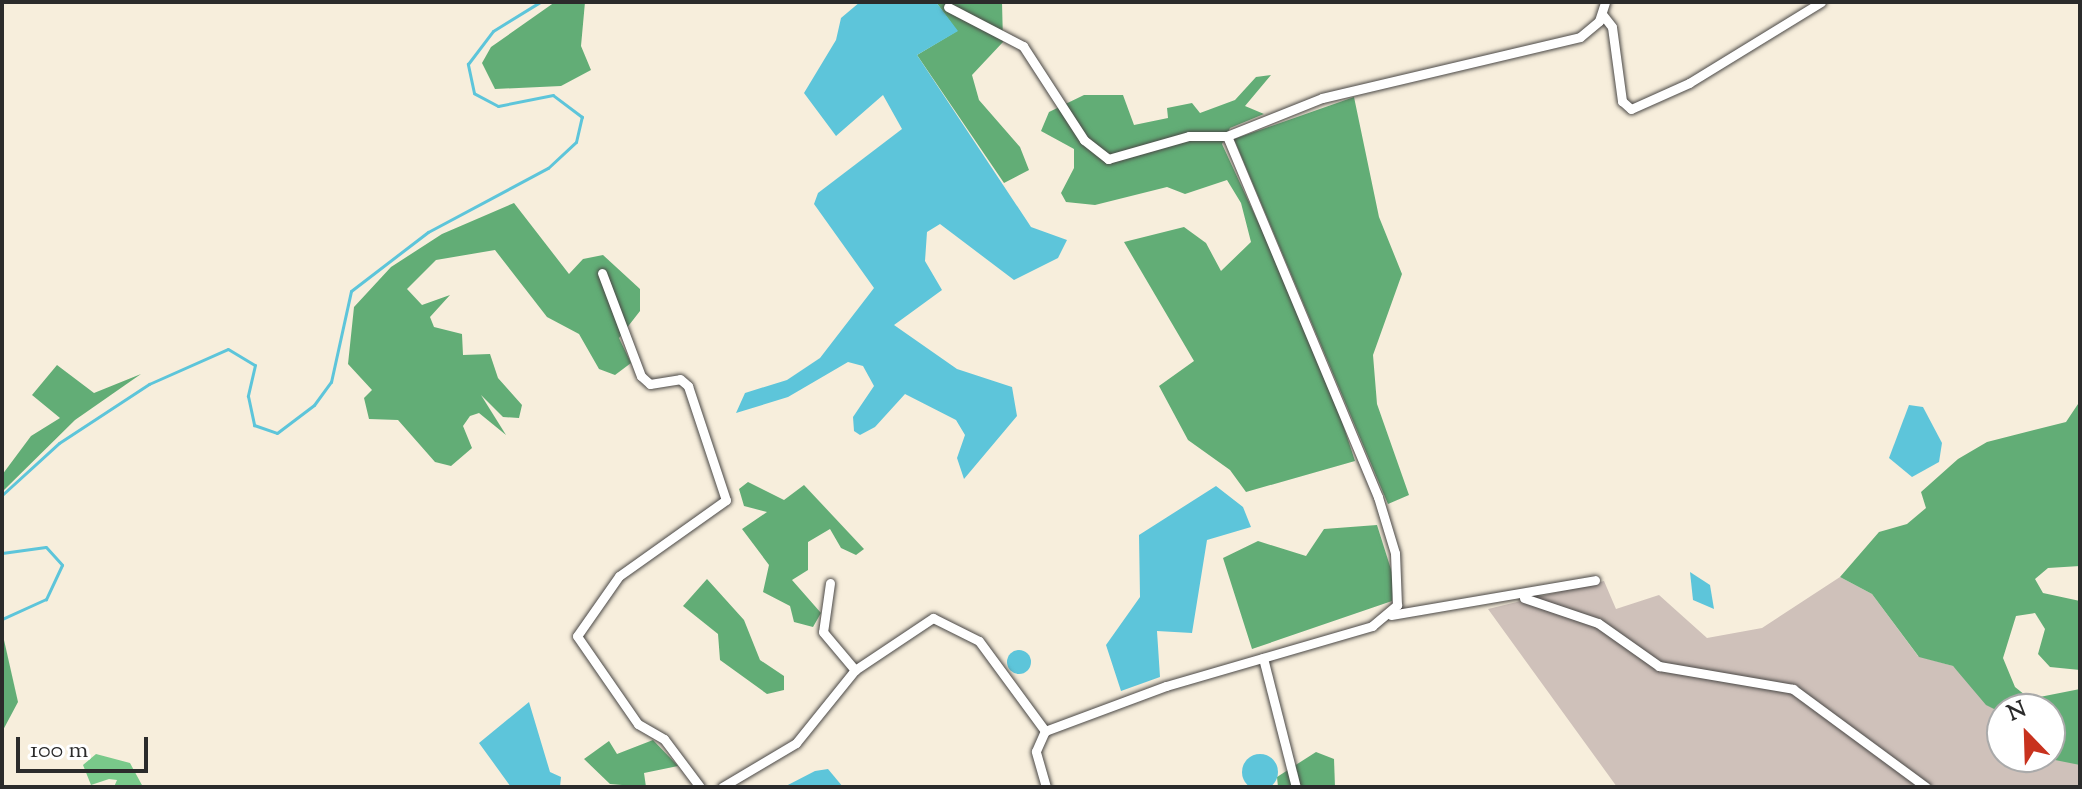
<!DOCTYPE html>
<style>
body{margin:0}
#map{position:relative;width:2082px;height:789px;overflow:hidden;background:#f7eedc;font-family:"Sorts Mill Goudy",serif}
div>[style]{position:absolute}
.industrial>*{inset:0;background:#cfc1ba}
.green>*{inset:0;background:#79c98a}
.forest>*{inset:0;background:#62ad76}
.water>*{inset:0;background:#5dc5da}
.round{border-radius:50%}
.stream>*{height:3px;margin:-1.5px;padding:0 1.5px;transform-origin:1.5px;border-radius:1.5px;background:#5dc5da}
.roads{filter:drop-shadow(0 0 2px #4a4846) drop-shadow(0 0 2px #4a4846)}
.minor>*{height:9px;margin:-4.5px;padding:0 4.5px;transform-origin:4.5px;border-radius:4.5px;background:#fff}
span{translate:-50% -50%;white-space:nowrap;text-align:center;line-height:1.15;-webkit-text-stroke:7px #fff;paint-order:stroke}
.frame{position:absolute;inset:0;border:4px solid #2b2b2b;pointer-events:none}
.north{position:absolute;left:1986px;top:693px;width:80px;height:80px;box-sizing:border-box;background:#fff;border:2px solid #aaa;border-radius:50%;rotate:337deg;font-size:22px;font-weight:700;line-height:32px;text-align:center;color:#2b2b2b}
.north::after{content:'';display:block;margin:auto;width:28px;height:36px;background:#c8321e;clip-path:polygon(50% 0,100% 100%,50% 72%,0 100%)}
.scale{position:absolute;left:16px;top:737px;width:132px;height:36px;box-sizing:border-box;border:4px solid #2b2b2b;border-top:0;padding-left:10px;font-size:24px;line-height:28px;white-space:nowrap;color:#2b2b2b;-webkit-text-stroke:6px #fff;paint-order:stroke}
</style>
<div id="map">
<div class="industrial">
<i style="clip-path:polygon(1840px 577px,1872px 594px,1918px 656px,1953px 666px,2002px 713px,2002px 757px,2071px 758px,2080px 765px,2080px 787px,1617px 787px,1488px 609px,1604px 581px,1616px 609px,1659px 595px,1707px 638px,1762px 628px)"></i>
</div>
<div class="green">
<i style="clip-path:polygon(96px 754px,130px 763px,143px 787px,114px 787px,117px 780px,109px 779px,91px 785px,83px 765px)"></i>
</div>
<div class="forest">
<i style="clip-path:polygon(555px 2px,585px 2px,581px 46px,591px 70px,561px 86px,495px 89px,482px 63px,491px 47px)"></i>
<i style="clip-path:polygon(936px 2px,1002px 2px,1003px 42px,972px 75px,979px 100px,1020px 147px,1029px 170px,1004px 183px,917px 55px,957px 31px)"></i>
<i style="clip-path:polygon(1271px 75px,1245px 106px,1264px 114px,1230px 128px,1222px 144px,1321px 358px,1355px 461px,1246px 492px,1230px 470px,1188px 440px,1159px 386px,1194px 361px,1124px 242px,1184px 227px,1206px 243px,1221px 271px,1251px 242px,1241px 203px,1227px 180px,1185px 194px,1167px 187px,1095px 205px,1066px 202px,1061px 193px,1074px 168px,1074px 149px,1041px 131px,1049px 112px,1084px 95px,1123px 95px,1134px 125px,1168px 118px,1167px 108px,1192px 103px,1200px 113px,1235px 100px,1256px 77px)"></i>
<i style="clip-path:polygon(1354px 97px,1379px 217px,1402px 274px,1373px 355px,1377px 404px,1409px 495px,1388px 504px,1234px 139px)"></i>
<i style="clip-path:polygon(514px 203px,569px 274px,583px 259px,603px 255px,640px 289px,640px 311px,619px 338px,631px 363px,615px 375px,599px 369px,579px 334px,547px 317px,495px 250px,436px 260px,407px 289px,422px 305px,450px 295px,430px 317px,434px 327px,462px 334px,463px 355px,490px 354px,498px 378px,522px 405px,519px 418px,503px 417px,481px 395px,506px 435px,479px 413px,470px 416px,463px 426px,472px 448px,451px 466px,435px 462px,398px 420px,369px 419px,364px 398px,372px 390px,348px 364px,354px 307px,391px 267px,442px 234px)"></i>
<i style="clip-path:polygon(57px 365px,94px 393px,141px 374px,75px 420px,2px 492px,2px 475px,31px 436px,60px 418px,32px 395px)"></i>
<i style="clip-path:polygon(2080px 401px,2080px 566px,2048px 568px,2035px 579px,2043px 593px,2080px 601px,2080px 670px,2050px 667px,2038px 654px,2045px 629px,2035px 613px,2016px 616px,2003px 658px,2015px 687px,2030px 699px,2080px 689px,2080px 765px,2040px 757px,2050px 757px,2050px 709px,2002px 713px,1986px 705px,1953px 666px,1919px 657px,1872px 594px,1840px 577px,1879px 532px,1907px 524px,1926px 508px,1921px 492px,1958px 459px,1987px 442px,2066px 422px)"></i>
<i style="clip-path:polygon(748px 482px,784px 500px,804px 485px,864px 549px,856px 555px,841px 548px,830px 529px,808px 542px,808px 570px,792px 580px,821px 613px,813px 627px,794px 622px,790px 606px,763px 592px,769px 565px,742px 529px,767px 512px,744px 506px,739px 489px)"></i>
<i style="clip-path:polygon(1377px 525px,1395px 582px,1392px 601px,1252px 649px,1223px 558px,1258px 541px,1306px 556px,1324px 529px)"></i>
<i style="clip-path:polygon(707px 579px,744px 620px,760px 660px,784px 676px,784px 690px,767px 694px,720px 660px,718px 634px,683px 606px)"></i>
<i style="clip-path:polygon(4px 640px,18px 702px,2px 732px,2px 641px)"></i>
<i style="clip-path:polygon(653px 740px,678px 766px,644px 773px,646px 787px,610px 784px,584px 759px,609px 741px,617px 754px)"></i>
<i style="clip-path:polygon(1316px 752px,1334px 759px,1335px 787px,1278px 787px,1277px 777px)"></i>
</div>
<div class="water">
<i style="clip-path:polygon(860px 2px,936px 2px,958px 31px,917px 55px,1031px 227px,1067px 240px,1058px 258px,1014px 280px,940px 224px,927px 232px,925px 261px,942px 290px,894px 325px,957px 369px,1012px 387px,1017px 416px,964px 479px,957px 458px,965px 435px,956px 420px,905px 394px,875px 427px,860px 435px,854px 431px,853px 417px,874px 386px,863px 366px,848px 362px,788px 397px,736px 413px,745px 393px,787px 380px,820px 358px,874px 288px,814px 204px,818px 193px,902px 129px,883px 95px,836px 136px,804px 93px,836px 40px,841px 18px)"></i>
<i style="clip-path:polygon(1909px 405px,1923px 407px,1942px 443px,1939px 462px,1912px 477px,1889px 458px)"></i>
<i style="clip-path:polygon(1216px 486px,1243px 507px,1251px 527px,1207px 540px,1192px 633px,1157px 631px,1160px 677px,1121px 691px,1106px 645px,1140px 597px,1139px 535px)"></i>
<i style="clip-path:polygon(1690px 572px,1710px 585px,1714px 609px,1693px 600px)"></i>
<i class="round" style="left:1007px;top:650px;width:24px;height:24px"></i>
<i style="clip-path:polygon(529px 702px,550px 772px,561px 777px,560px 787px,511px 787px,479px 743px)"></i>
<i class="round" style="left:1242px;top:754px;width:36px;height:36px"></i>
<i style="clip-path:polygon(828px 769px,843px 787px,784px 787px,815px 771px)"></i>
</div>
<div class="stream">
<i style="left:2px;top:495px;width:77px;rotate:-42.4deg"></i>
<i style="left:59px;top:443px;width:108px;rotate:-33.2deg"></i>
<i style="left:149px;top:384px;width:86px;rotate:-23.9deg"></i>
<i style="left:228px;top:349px;width:31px;rotate:31deg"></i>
<i style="left:255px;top:365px;width:32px;rotate:103deg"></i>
<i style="left:248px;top:396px;width:30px;rotate:78deg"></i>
<i style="left:254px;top:425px;width:24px;rotate:19deg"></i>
<i style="left:277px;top:433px;width:46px;rotate:-37.1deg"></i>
<i style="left:314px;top:405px;width:29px;rotate:-54deg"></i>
<i style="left:331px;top:382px;width:93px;rotate:-77.6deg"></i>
<i style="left:351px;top:291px;width:97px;rotate:-37.5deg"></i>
<i style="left:428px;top:232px;width:136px;rotate:-28.1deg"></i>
<i style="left:548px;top:168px;width:38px;rotate:-43deg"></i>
<i style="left:576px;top:142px;width:26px;rotate:-77deg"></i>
<i style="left:582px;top:117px;width:36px;rotate:-143deg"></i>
<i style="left:553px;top:95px;width:56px;rotate:168.7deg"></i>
<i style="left:498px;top:106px;width:27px;rotate:-152deg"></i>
<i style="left:474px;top:93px;width:30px;rotate:-102deg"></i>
<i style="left:468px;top:64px;width:41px;rotate:-52.9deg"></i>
<i style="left:493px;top:31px;width:55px;rotate:-31.7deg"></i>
<i style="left:2px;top:553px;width:44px;rotate:-7.8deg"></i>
<i style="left:46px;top:547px;width:24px;rotate:48deg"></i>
<i style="left:62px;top:565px;width:38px;rotate:115deg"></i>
<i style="left:46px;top:599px;width:48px;rotate:155.6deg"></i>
</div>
<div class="roads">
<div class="minor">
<i style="left:948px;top:7px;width:85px;rotate:27.5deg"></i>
<i style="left:1023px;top:46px;width:112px;rotate:57deg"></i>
<i style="left:1084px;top:140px;width:31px;rotate:38deg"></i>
<i style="left:1108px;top:159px;width:84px;rotate:-15.9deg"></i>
<i style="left:1189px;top:136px;width:38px"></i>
<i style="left:1602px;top:14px;width:16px;rotate:52deg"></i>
<i style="left:1612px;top:27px;width:75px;rotate:82.3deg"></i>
<i style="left:1622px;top:101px;width:12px;rotate:42deg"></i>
<i style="left:1631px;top:109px;width:64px;rotate:-24.1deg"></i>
<i style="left:1689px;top:83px;width:155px;rotate:-31.5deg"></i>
<i style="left:602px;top:273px;width:110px;rotate:69.3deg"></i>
<i style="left:641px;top:376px;width:12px;rotate:42deg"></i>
<i style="left:650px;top:384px;width:30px;rotate:-9deg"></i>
<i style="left:680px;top:379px;width:11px;rotate:41deg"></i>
<i style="left:688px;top:386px;width:120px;rotate:71.6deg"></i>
<i style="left:726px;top:500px;width:131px;rotate:144.6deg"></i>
<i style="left:619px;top:576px;width:73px;rotate:125deg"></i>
<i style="left:577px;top:636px;width:107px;rotate:55.3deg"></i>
<i style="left:638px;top:724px;width:30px;rotate:30deg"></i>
<i style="left:664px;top:739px;width:60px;rotate:53.1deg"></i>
<i style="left:830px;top:583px;width:49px;rotate:98.1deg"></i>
<i style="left:823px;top:632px;width:50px;rotate:49.9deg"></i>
<i style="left:1524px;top:598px;width:78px;rotate:18.7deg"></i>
<i style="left:1598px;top:623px;width:75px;rotate:35.2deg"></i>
<i style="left:1659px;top:666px;width:136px;rotate:9.7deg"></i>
<i style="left:1793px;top:689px;width:165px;rotate:36.4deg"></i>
<i style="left:1391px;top:615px;width:207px;rotate:-9.7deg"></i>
<i style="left:1263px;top:658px;width:133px;rotate:75.7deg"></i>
<i style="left:722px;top:787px;width:86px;rotate:-30.7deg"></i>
<i style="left:796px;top:743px;width:94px;rotate:-51.1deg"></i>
<i style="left:855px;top:670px;width:94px;rotate:-33.7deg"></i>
<i style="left:933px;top:618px;width:51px;rotate:26.6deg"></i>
<i style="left:979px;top:641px;width:112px;rotate:53.7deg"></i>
<i style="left:1046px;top:787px;width:37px;rotate:-106deg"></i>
<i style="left:1036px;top:751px;width:22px;rotate:-66deg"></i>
<i style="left:1045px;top:731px;width:129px;rotate:-20.4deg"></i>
<i style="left:1166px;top:686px;width:215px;rotate:-16.2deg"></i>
<i style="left:1372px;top:626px;width:33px;rotate:-40deg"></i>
<i style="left:1397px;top:605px;width:52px;rotate:-92.2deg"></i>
<i style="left:1395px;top:553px;width:59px;rotate:-106.9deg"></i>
<i style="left:1378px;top:497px;width:391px;rotate:-112.7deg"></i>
<i style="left:1227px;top:136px;width:102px;rotate:-21.8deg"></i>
<i style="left:1322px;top:98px;width:265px;rotate:-13.3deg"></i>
<i style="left:1580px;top:37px;width:25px;rotate:-40deg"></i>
<i style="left:1599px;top:21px;width:20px;rotate:-72deg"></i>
</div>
</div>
<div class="frame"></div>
<div class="north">N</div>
<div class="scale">100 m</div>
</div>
